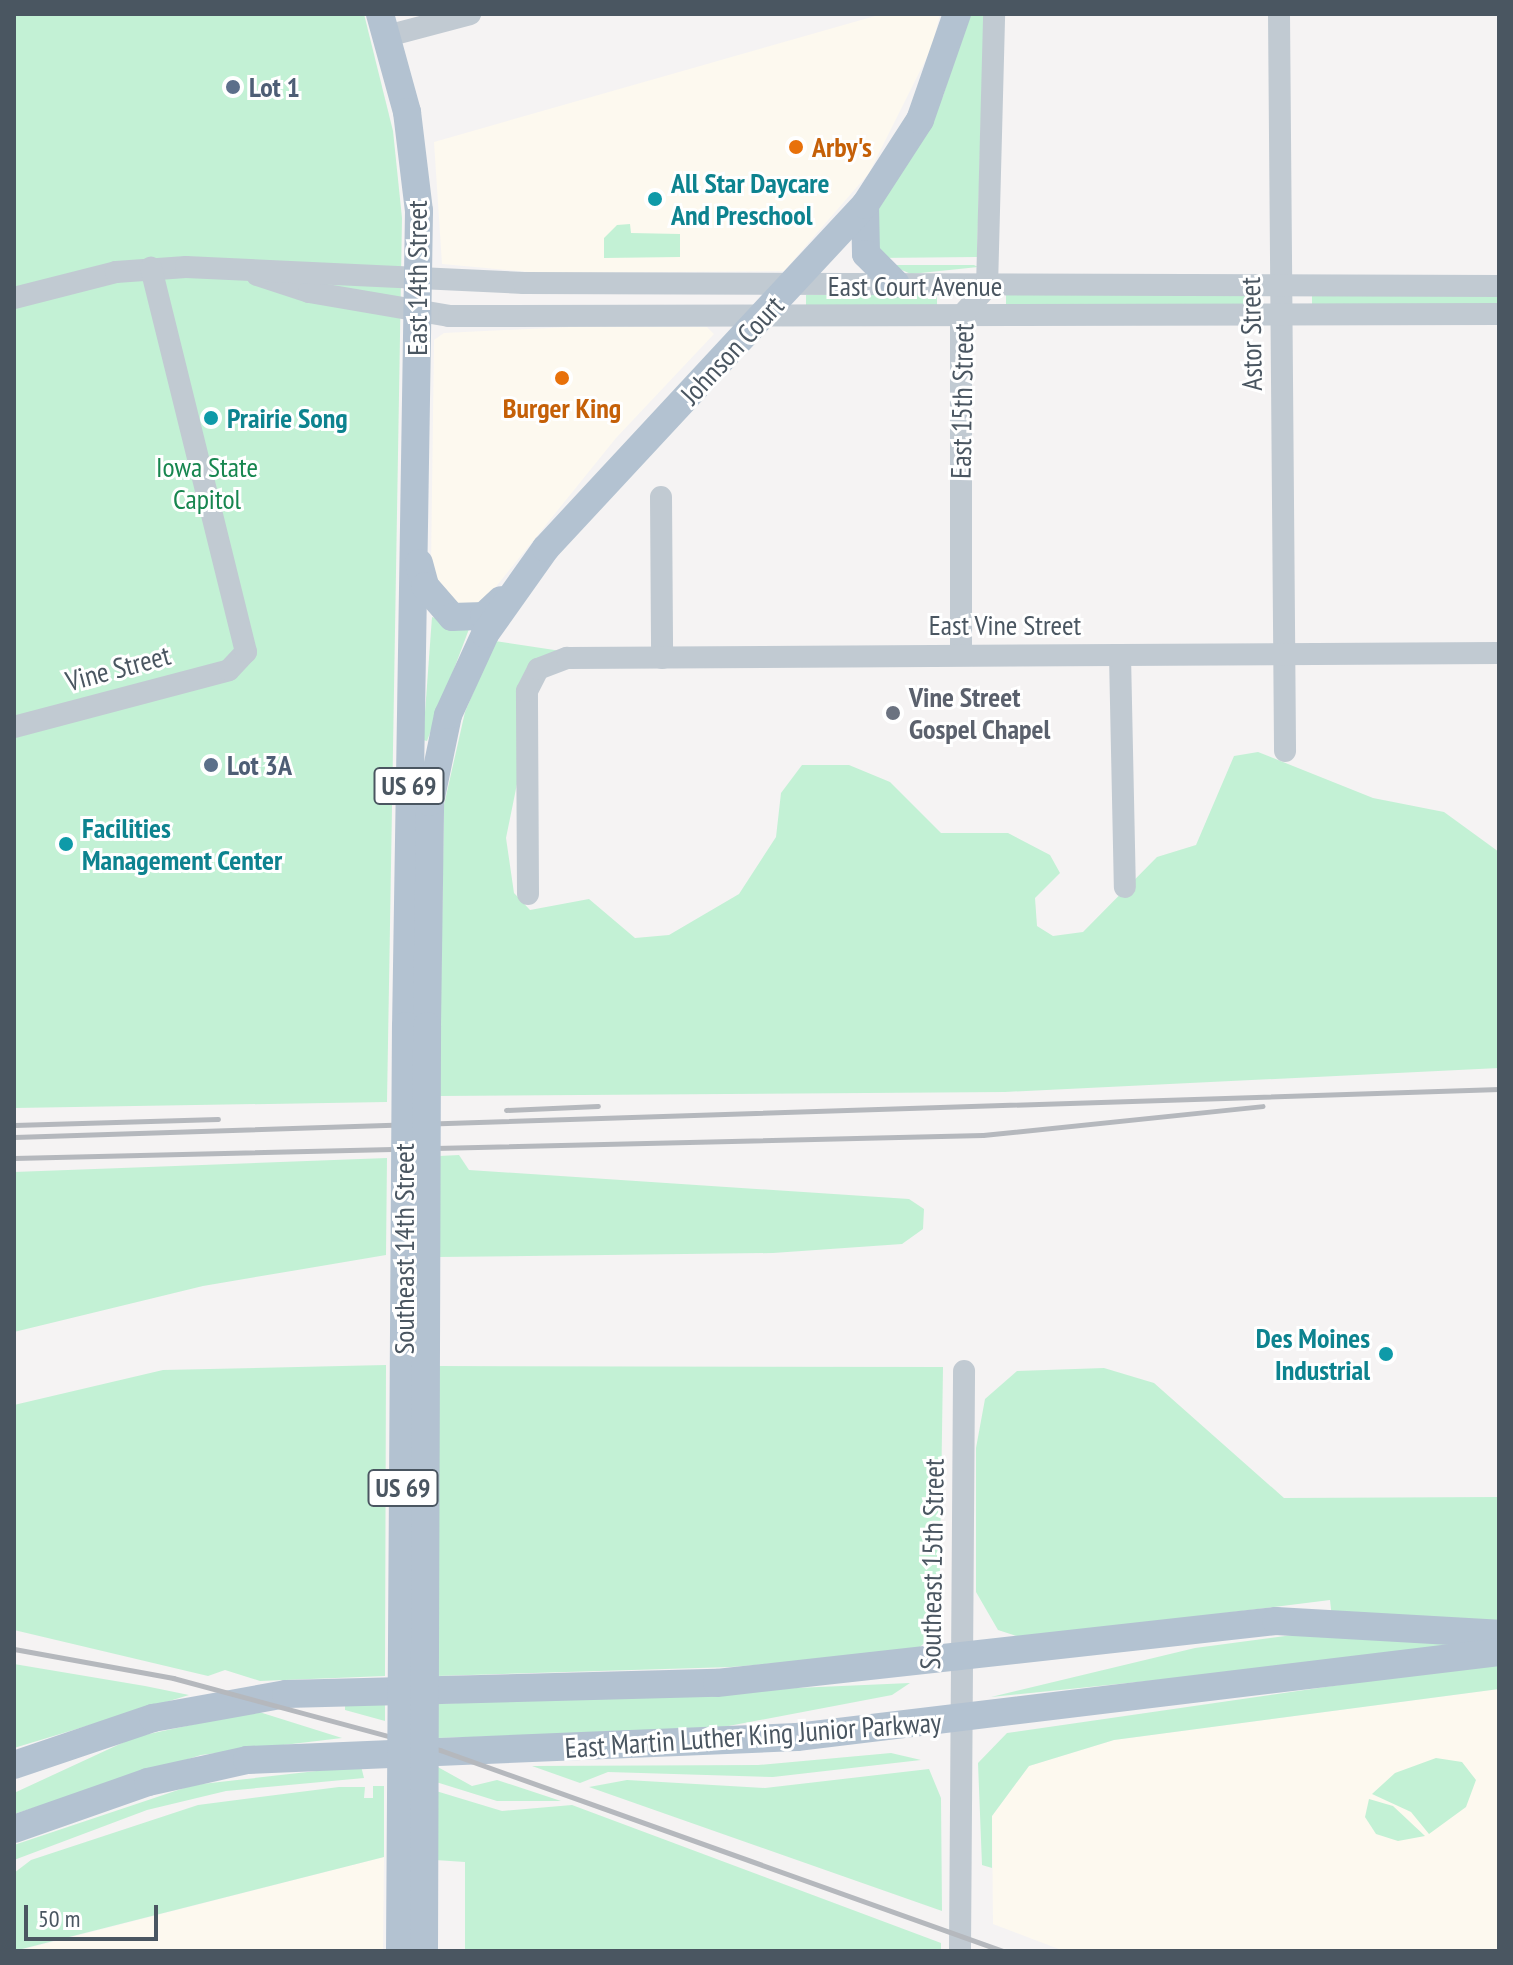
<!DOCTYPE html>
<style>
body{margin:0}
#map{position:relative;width:1513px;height:1965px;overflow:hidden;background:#f5f3f3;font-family:"PT Sans Narrow",sans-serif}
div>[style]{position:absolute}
.commercial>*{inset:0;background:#fdf9ef}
.green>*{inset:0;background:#c3f1d5;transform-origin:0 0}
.minor>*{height:22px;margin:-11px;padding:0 11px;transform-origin:11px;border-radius:11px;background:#c1cad2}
.major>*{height:28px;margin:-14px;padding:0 14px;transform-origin:14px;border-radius:14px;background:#b3c2d1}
.rail>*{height:5px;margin:-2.5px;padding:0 2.5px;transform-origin:2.5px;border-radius:2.5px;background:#b5b8bd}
.major-bridge>*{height:28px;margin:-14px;padding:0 14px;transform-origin:14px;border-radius:14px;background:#b3c2d1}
.dots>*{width:22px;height:22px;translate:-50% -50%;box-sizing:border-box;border:4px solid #fff;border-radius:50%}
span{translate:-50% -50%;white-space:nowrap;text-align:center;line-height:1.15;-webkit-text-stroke:6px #fff;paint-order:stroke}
.shield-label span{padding:2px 6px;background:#fff;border:2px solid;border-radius:6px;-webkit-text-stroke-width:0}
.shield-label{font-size:26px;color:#4a5661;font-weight:700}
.service-label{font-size:28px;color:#4e5e75;font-weight:700}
.left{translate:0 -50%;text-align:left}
.food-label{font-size:28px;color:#c56008;font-weight:700}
.culture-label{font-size:28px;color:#0d838f;font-weight:700}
.right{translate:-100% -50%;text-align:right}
.street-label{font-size:28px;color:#4a5661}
.park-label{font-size:28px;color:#17864f}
.worship-label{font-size:28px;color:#5b616d;font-weight:700}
.frame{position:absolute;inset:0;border:16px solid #4a5661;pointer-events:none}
.scale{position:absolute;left:24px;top:1905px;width:134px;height:36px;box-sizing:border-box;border:4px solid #4a5661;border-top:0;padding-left:10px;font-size:24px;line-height:28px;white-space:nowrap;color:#4a5661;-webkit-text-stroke:6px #fff;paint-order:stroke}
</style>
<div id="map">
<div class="commercial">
<i style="clip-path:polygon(882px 14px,940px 14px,932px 47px,869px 173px,784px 271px,540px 273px,442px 264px,434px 142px)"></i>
<i style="clip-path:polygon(570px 327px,707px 327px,714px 334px,616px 438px,482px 604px,445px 604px,431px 567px,434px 340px,444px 333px)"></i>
<i style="clip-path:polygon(1499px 1689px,1499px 1951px,1064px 1951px,993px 1924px,992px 1816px,1029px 1766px,1114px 1740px)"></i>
<i style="clip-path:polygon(384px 1857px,383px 1951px,17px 1951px)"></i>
</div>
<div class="green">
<i style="clip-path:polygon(14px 14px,364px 14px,393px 131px,402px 218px,387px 1102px,14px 1108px)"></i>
<i style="clip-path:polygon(969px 14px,984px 14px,977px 257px,877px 258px,877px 210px,943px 96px)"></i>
<i style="clip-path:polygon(630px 224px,631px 233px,680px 234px,680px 257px,604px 258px,604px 238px,617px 225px)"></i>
<i style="clip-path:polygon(890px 265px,974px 265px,978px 267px,911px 274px)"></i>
<i style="left:1499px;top:293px;width:12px;height:187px;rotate:90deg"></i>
<i style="left:1006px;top:294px;width:243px;height:12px"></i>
<i style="left:806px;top:295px;width:131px;height:11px"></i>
<i style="clip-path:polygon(432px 617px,469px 629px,427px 741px,423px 740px)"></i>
<i style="clip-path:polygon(495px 641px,561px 651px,543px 656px,506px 838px,514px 893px,530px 910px,589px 899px,635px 938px,669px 935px,739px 894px,776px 837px,781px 793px,802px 765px,849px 765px,890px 782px,941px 833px,1008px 833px,1050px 855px,1060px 873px,1035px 898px,1037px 926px,1053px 936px,1083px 932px,1157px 857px,1196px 845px,1234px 756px,1258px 752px,1373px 798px,1444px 812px,1499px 852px,1499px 1068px,1005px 1092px,439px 1096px,444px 805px,465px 712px)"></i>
<i style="clip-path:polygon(459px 1155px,469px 1170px,909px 1199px,924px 1209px,923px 1229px,902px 1244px,773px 1253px,438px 1257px,439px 1156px)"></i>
<i style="clip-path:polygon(387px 1158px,386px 1255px,203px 1286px,14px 1332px,14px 1172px)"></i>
<i style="clip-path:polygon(386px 1365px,385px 1676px,260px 1681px,225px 1670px,208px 1676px,14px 1630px,14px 1405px,163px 1370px)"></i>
<i style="clip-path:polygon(438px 1366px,943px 1367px,939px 1628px,919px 1648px,892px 1653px,731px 1667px,437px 1676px)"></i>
<i style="clip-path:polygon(1104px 1368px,1154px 1383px,1284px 1498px,1499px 1497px,1499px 1625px,1332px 1618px,1330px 1600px,1023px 1638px,998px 1630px,976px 1592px,976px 1448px,985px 1399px,1017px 1371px)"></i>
<i style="clip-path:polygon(1316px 1632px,1498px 1645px,991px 1697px,1195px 1648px)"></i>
<i style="clip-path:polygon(1499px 1662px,1499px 1689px,1114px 1740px,1029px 1766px,992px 1816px,992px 1868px,982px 1865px,978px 1763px,1007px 1733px)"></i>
<i style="clip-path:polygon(14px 1664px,145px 1686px,189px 1695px,14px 1748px)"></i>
<i style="clip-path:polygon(910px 1683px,892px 1695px,702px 1731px,436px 1738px,436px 1704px)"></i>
<i style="clip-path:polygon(345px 1704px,385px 1704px,385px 1721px,345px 1710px)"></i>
<i style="clip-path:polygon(256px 1711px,342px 1738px,201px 1755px,14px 1814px,14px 1793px,135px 1737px)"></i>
<i style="clip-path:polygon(891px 1753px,921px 1760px,773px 1777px,608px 1772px,580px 1783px,532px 1766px,758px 1765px)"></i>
<i style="clip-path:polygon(1436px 1758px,1462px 1762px,1476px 1780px,1466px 1807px,1429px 1834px,1411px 1812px,1372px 1794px,1395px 1773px)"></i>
<i style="clip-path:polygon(361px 1766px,364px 1778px,226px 1791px,147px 1810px,14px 1860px,14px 1845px,193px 1785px)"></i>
<i style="clip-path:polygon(436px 1766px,472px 1786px,497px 1780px,561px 1801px,497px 1801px,436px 1782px)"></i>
<i style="clip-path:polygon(929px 1769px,941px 1798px,942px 1911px,589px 1787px,627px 1780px,765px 1788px)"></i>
<i style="clip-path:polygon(373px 1786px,384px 1786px,384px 1857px,14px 1951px,14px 1873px,31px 1860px,198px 1805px,339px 1787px,365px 1787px,364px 1798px,373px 1798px)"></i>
<i style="clip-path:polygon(436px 1791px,502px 1811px,572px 1805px,941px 1943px,941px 1951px,465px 1951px,465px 1862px,435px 1860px)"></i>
<i style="clip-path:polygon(1369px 1799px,1393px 1806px,1425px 1836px,1398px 1841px,1376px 1834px,1365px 1817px)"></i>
</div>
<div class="minor">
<i style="left:1279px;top:14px;width:737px;rotate:89.53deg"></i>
<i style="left:387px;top:36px;width:86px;rotate:-14.8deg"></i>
<i style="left:257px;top:275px;width:55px;rotate:18.1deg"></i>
<i style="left:309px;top:292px;width:142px;rotate:9.7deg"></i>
<i style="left:449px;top:316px;width:1050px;rotate:-0.11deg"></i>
<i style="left:14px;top:298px;width:105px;rotate:-14.3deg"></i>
<i style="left:116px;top:272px;width:70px;rotate:-4.1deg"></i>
<i style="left:186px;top:267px;width:338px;rotate:2.7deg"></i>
<i style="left:524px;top:283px;width:975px;rotate:0.18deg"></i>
<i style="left:661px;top:497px;width:161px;rotate:89.6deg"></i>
<i style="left:961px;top:655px;width:339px;rotate:-90deg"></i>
<i style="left:961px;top:316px;width:39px;rotate:-48deg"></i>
<i style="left:987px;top:287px;width:273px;rotate:-88.5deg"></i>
<i style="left:1120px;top:655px;width:232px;rotate:88.8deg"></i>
<i style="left:14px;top:727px;width:222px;rotate:-14.8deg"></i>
<i style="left:229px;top:670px;width:25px;rotate:-47deg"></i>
<i style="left:246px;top:652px;width:396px;rotate:-103.9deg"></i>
<i style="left:528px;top:894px;width:203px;rotate:-90.3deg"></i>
<i style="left:527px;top:691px;width:25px;rotate:-63deg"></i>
<i style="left:538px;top:669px;width:31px;rotate:-21deg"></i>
<i style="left:567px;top:658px;width:932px;rotate:-0.31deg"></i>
<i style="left:960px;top:1951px;width:580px;rotate:-89.6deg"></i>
</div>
<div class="major">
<i style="left:380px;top:14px;width:102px;rotate:74.6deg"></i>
<i style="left:407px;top:112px;width:100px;rotate:83.1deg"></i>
<i style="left:419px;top:211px;width:815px;rotate:90.91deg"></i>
<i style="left:865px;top:205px;width:49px;rotate:88.8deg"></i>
<i style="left:866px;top:254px;width:42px;rotate:45deg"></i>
<i style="left:419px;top:563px;width:24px;rotate:75deg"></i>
<i style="left:425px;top:586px;width:41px;rotate:48.9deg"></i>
<i style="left:452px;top:617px;width:32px;rotate:-2deg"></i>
<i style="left:484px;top:616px;width:23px;rotate:-43deg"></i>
<i style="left:427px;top:1026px;width:224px;rotate:-89.2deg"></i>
<i style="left:430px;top:802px;width:89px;rotate:-78.3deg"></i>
<i style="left:448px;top:715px;width:89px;rotate:-65.4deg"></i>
<i style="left:485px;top:634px;width:105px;rotate:-54.7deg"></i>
<i style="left:546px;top:548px;width:468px;rotate:-47.1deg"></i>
<i style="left:865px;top:205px;width:101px;rotate:-57.1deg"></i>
<i style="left:920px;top:120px;width:112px;rotate:-70.8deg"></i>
<i style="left:14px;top:1765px;width:147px;rotate:-18.7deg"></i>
<i style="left:153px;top:1718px;width:135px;rotate:-10.2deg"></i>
<i style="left:286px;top:1694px;width:431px;rotate:-1.5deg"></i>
<i style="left:717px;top:1683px;width:562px;rotate:-6.33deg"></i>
<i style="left:1276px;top:1621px;width:223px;rotate:3.3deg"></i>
<i style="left:14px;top:1829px;width:142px;rotate:-19.3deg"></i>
<i style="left:148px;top:1782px;width:101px;rotate:-12.5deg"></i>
<i style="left:247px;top:1760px;width:550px;rotate:-2.39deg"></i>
<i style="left:797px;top:1737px;width:707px;rotate:-6.9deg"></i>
</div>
<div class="rail">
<i style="left:506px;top:1110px;width:92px;rotate:-2.5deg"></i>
<i style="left:14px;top:1125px;width:204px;rotate:-1.7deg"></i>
<i style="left:14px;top:1137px;width:1486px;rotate:-1.85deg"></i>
<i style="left:14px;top:1158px;width:969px;rotate:-1.36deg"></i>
<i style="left:983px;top:1135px;width:281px;rotate:-5.9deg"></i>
<i style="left:14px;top:1649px;width:162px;rotate:10.3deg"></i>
<i style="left:173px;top:1678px;width:277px;rotate:15.1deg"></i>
<i style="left:440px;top:1750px;width:598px;rotate:19.65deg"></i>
</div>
<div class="major-bridge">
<i style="left:400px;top:1951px;width:925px;rotate:-89.63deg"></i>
<i style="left:424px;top:1951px;width:925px;rotate:-89.81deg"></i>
</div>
<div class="dots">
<i style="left:233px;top:87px;background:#5c6f8a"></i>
<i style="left:796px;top:147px;background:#e8710a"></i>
<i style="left:655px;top:199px;background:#0f9aa8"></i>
<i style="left:562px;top:378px;background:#e8710a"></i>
<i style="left:211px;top:418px;background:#0f9aa8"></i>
<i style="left:893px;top:713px;background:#6b7280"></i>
<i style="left:211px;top:765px;background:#5c6f8a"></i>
<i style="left:66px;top:844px;background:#0f9aa8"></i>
<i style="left:1386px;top:1354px;background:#0f9aa8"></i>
</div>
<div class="shield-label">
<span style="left:409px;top:786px">US 69</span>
<span style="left:403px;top:1488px">US 69</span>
</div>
<div class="service-label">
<span class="left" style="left:249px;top:87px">Lot 1</span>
<span class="left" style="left:227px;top:765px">Lot 3A</span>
</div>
<div class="food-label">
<span class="left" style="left:812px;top:147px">Arby's</span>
<span style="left:562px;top:408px">Burger King</span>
</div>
<div class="culture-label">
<span class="left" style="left:671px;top:199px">All Star Daycare<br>And Preschool</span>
<span class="left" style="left:227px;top:418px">Prairie Song</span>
<span class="left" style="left:82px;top:844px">Facilities<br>Management Center</span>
<span class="right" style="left:1370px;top:1354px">Des Moines<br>Industrial</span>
</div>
<div class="street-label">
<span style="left:417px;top:278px;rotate:-90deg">East 14th Street</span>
<span style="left:915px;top:286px">East Court Avenue</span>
<span style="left:1251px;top:334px;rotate:-91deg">Astor Street</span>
<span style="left:732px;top:350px;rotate:-47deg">Johnson Court</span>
<span style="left:962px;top:401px;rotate:-89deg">East 15th Street</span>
<span style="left:1005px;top:625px">East Vine Street</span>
<span style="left:118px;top:668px;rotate:-15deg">Vine Street</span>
<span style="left:404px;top:1249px;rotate:-90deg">Southeast 14th Street</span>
<span style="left:932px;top:1564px;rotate:-89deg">Southeast 15th Street</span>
<span style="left:753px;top:1735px;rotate:-4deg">East Martin Luther King Junior Parkway</span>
</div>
<div class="park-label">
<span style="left:207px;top:483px">Iowa State<br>Capitol</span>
</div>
<div class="worship-label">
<span class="left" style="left:909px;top:713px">Vine Street<br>Gospel Chapel</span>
</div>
<div class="frame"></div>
<div class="scale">50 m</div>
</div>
